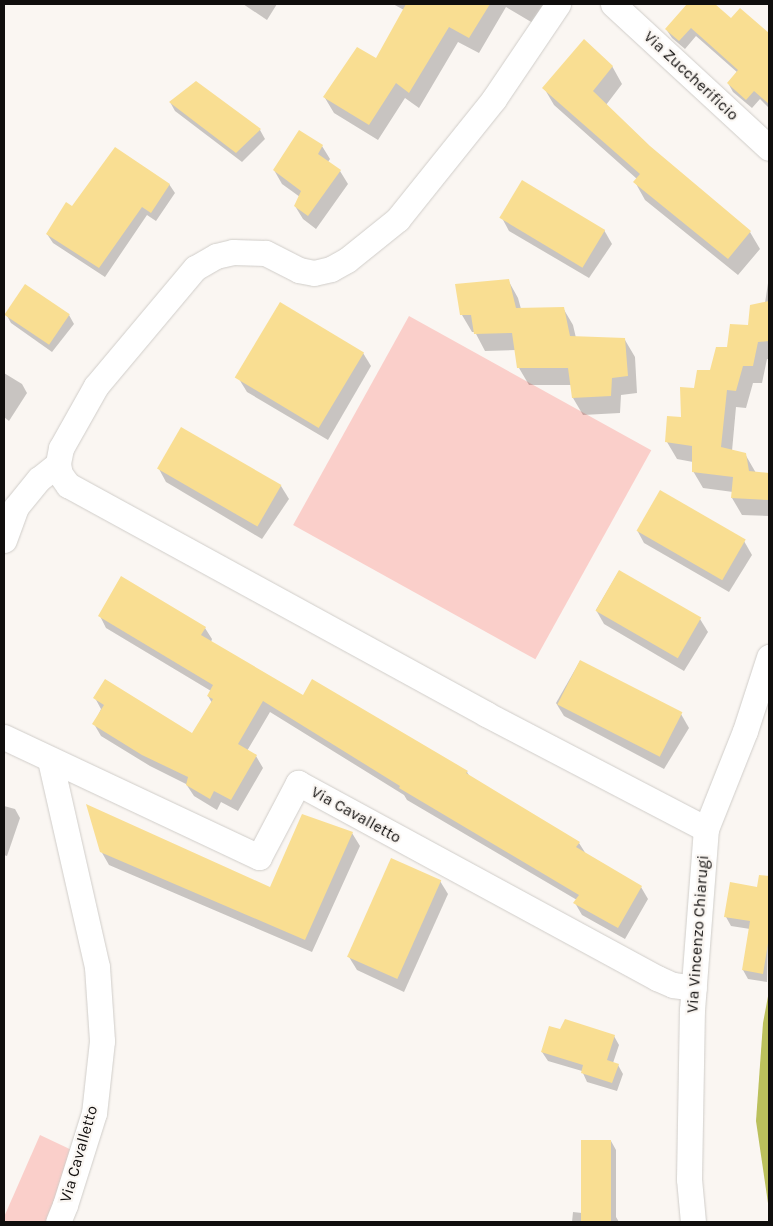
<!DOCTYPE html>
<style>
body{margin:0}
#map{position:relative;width:773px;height:1226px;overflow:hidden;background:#faf6f2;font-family:Karla,sans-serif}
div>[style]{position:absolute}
.green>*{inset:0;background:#facfca;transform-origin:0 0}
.water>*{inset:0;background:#bbc05c}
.shadow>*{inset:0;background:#0003}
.building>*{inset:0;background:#f9de92;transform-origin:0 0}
.roads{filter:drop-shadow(0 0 1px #d0cdc9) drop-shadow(0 0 1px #d0cdc9)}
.minor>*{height:25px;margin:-12.5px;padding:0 12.5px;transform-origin:12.5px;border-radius:12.5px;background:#fff}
span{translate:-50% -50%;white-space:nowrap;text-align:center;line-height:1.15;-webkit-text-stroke:4.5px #faf6f2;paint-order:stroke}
.street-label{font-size:16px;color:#100e0d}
.frame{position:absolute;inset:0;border:5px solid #100e0d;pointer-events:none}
</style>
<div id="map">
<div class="green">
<i style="left:409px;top:316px;width:277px;height:239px;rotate:29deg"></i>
<i style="clip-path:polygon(40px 1135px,76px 1152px,51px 1222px,4px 1222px,4px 1217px)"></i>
</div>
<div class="water">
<i style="clip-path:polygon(769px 991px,769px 1210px,756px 1121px,763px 1023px)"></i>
</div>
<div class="shadow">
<i style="clip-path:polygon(243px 4px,277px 4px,267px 20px)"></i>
<i style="clip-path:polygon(393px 4px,564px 4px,543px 29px,506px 7px,479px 53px,458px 42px,419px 108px,405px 98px,378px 140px,334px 113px,325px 98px,376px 60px,404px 10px)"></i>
<i style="clip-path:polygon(688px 4px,713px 4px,731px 20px,740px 9px,769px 35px,769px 108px,760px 99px,752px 108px,733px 92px,728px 83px,738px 73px,696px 36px,685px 49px,672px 38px,666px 29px)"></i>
<i style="clip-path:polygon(612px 66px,622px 84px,606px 105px,649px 147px,750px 232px,760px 249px,738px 275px,645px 200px,635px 182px,637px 179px,554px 105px,544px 88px)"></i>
<i style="clip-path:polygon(196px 83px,260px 130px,265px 139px,242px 162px,175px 111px,170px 102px)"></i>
<i style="clip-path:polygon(322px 146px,330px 159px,328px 162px,340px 171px,348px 184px,316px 229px,303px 219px,295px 206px,300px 197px,282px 184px,274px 170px)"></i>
<i style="clip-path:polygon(169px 184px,175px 193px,156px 221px,147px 215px,105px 277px,53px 243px,47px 234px,72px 207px)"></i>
<i style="clip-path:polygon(502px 218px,604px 230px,612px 244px,589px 278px,509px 231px)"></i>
<i style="clip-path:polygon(508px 280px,518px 298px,521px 309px,563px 308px,573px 325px,576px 338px,625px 340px,635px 357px,637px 393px,621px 395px,620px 413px,583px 415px,573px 398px,571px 385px,529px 385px,519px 368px,516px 350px,485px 351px,475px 332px,472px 332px,462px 315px,457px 285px)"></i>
<i style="clip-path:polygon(768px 283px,769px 359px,767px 359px,762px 383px,753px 383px,746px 408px,736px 407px,732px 451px,745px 454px,756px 473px,769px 475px,769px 516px,742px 515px,732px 498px,733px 492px,703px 488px,693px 471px,693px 462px,677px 459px,667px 442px,682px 418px,695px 390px,728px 348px,749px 326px,765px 303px)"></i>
<i style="clip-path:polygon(6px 314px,69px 315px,74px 324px,52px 352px,11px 323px)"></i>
<i style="clip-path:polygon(363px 353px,371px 366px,328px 440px,247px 392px,239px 379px)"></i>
<i style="clip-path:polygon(4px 373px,22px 384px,27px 393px,9px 421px,4px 417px)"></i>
<i style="clip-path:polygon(159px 469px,281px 486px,289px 499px,262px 539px,166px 482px)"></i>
<i style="clip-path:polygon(637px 530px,744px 541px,752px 555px,729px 592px,644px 543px)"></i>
<i style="clip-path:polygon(619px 571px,700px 619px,708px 632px,684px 671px,604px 624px,596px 610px)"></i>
<i style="clip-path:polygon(100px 616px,205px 628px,212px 639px,211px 642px,304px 697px,467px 772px,470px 777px,579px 843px,586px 854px,641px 887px,648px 899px,625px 939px,582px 915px,575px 903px,577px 900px,407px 800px,404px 795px,270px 712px,247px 751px,256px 756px,263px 768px,238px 811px,221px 802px,217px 810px,194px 796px,186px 784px,150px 766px,101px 736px,94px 724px,101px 709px,95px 698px,193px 735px,212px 703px,208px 696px,211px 691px,106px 628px)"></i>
<i style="clip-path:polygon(580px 661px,681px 714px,689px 728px,664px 769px,564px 716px,556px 703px)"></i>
<i style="clip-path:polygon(4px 806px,15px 809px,20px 818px,7px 856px,4px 855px)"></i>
<i style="clip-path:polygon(352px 833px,360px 846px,312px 952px,109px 865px,101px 851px,271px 888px)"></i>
<i style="clip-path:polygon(440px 881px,448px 894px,404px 992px,357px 970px,349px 957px)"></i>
<i style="clip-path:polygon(731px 883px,769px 890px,767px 982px,748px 979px,743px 970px,750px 929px,731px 926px,726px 917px)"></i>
<i style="clip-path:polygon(561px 1030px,614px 1036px,619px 1045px,613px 1063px,618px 1065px,623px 1074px,617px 1091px,587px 1082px,582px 1071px,548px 1061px,542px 1052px)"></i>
<i style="clip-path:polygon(611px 1141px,616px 1150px,616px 1217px,619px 1222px,572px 1222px,573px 1212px,582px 1213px)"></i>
</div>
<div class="building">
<i style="clip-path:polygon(406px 4px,490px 4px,469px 38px,449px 27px,409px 93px,396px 83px,369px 125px,323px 97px,357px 47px,376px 58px)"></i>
<i style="clip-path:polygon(687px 4px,715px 4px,731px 18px,740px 8px,769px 33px,769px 104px,754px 91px,746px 100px,727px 83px,738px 70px,691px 28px,679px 41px,665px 29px)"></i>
<i style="clip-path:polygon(584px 39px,613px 66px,593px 91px,650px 146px,751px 231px,728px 259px,633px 182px,640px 174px,542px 88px)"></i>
<i style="clip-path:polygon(196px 81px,261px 129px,236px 153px,169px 102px)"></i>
<i style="clip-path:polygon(299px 130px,323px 145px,318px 154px,341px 170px,308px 216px,294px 206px,301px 191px,273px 170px)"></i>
<i style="clip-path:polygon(115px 147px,170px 184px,151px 213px,142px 207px,99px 268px,46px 234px,66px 202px,72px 206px)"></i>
<i style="left:522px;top:180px;width:97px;height:44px;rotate:31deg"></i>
<i style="clip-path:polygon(509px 279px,516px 308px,564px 307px,570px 336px,625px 338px,628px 376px,612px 378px,611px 396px,572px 398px,568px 368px,517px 368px,512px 333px,474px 334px,471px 315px,460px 315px,455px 284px)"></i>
<i style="left:25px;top:284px;width:54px;height:37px;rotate:34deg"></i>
<i style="clip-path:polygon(769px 301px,769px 341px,758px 342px,753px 366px,743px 366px,736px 391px,727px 390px,721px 447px,746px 453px,749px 471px,769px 473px,769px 500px,731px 498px,733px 477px,692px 472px,692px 446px,665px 442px,667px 416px,681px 417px,680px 387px,694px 388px,697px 370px,710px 370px,716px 347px,727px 347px,730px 324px,748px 325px,750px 305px)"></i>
<i style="left:280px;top:302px;width:98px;height:88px;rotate:31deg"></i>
<i style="left:181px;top:427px;width:116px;height:48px;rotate:30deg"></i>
<i style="left:660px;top:490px;width:99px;height:47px;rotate:30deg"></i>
<i style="left:619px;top:570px;width:95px;height:47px;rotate:30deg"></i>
<i style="clip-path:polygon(121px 576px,206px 627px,201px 635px,303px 695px,312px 679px,468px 771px,466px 773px,580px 842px,576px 847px,642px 886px,618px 928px,573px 903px,579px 895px,399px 788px,400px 786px,263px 701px,238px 744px,257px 755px,231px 800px,214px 791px,210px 799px,186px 785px,188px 777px,142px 755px,92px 724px,104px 705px,93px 698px,105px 679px,192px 733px,213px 699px,207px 696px,213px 685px,98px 616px)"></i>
<i style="left:580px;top:660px;width:115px;height:50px;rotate:27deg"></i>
<i style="clip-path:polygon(86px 804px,270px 887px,302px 814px,353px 832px,305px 940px,100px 852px)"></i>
<i style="left:391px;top:858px;width:55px;height:108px;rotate:24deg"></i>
<i style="clip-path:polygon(759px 875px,769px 876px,769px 937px,763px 974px,742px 970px,750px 921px,724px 917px,730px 882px,757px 887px)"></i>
<i style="clip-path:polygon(565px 1019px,615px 1035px,607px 1060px,619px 1064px,612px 1083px,581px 1073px,583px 1065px,541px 1052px,549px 1026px,560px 1029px)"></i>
<i style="left:581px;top:1140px;width:30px;height:82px"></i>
</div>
<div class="roads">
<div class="minor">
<i style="left:558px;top:4px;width:115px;rotate:124deg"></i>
<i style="left:494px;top:99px;width:154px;rotate:128.7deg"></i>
<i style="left:398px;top:219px;width:65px;rotate:141.2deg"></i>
<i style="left:347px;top:260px;width:18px;rotate:151deg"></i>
<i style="left:331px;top:269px;width:17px;rotate:167deg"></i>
<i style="left:314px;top:273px;width:15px;rotate:-169deg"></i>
<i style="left:299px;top:270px;width:38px;rotate:-153deg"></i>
<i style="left:265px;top:253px;width:32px;rotate:-178deg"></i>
<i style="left:233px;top:252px;width:17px;rotate:167deg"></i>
<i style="left:216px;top:256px;width:24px;rotate:150deg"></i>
<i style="left:195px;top:268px;width:154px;rotate:130deg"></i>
<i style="left:96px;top:386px;width:71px;rotate:119.4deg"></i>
<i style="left:61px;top:448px;width:16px;rotate:101deg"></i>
<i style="left:58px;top:464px;width:10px;rotate:79deg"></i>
<i style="left:60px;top:474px;width:14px;rotate:54deg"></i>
<i style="left:68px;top:485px;width:477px;rotate:28.7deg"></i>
<i style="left:486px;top:714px;width:248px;rotate:27.6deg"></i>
<i style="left:613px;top:4px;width:212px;rotate:42.7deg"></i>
<i style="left:4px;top:540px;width:35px;rotate:-70deg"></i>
<i style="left:16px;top:507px;width:36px;rotate:-51deg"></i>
<i style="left:39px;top:479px;width:24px;rotate:-38deg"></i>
<i style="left:4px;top:737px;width:282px;rotate:25.2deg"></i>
<i style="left:259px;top:857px;width:84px;rotate:-62.2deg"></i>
<i style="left:298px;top:783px;width:409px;rotate:28.5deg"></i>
<i style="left:657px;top:978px;width:17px;rotate:24deg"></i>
<i style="left:673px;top:985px;width:21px;rotate:8deg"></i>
<i style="left:50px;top:760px;width:212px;rotate:77.2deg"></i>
<i style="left:97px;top:967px;width:74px;rotate:86.1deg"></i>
<i style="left:102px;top:1041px;width:72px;rotate:96.3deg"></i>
<i style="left:94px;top:1113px;width:96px;rotate:107.5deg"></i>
<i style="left:65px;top:1205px;width:18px;rotate:112deg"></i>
<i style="left:693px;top:1222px;width:43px;rotate:-95.3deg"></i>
<i style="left:689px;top:1179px;width:169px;rotate:-89deg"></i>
<i style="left:692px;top:1010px;width:182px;rotate:-85.6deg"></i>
<i style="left:706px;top:829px;width:105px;rotate:-68.3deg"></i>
<i style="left:745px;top:731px;width:78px;rotate:-72deg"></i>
</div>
</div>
<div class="street-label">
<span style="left:691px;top:76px;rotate:43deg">Via Zuccherificio</span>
<span style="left:356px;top:815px;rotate:29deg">Via Cavalletto</span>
<span style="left:698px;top:934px;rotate:-86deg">Via Vincenzo Chiarugi</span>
<span style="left:79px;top:1154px;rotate:-74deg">Via Cavalletto</span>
</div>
<div class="frame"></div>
</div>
